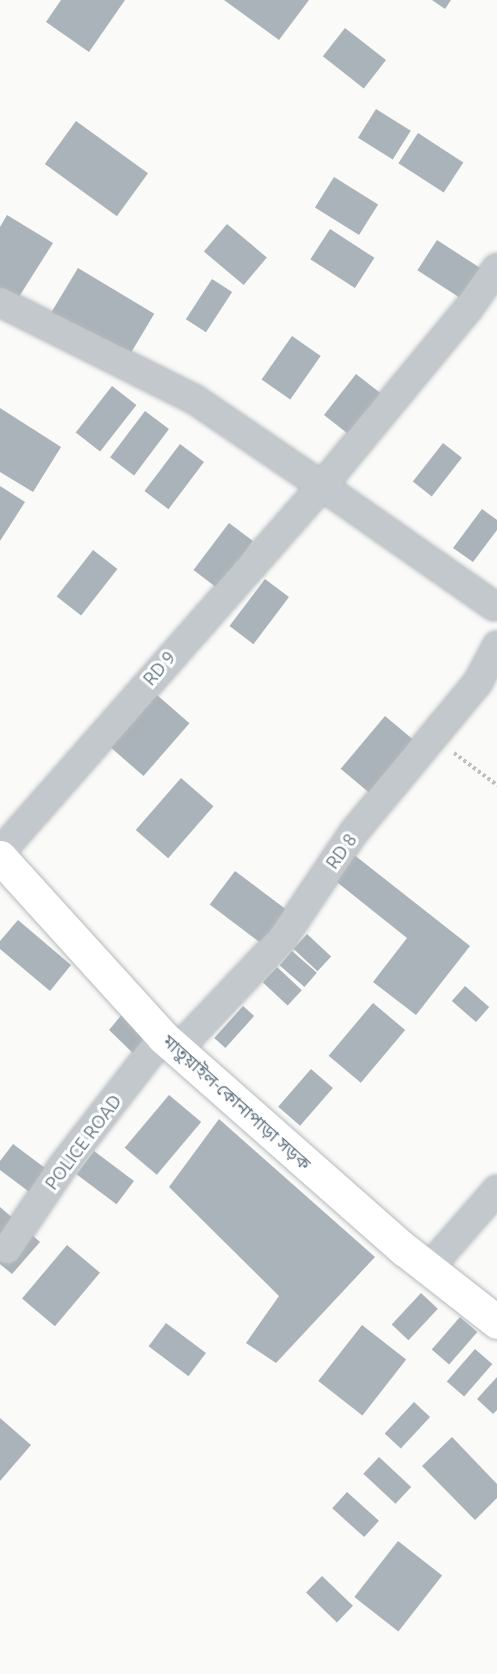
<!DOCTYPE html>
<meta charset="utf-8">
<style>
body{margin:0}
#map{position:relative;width:497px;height:1674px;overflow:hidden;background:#fafaf8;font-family:Ubuntu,"Noto Sans Bengali",sans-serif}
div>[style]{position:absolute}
.building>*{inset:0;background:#aab3b9;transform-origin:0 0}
.path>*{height:4px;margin-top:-2px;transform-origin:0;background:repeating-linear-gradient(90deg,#bbbfc2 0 3px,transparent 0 6px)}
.roads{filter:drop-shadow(0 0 2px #b5babe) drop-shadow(0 0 2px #b5babe)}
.minor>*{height:28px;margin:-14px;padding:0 14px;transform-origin:14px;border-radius:14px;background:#c3c8cc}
.major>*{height:33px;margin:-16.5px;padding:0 16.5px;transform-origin:16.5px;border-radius:16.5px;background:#fff}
span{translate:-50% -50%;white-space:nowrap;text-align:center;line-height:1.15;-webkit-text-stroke:6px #fff;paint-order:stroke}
.street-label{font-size:18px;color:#657683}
</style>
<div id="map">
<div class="building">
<i style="clip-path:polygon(61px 0,125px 0,89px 52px,46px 22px)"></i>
<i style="clip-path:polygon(224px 0,309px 0,279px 40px)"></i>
<i style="clip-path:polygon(432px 0,451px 0,445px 9px)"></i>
<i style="left:345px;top:28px;width:52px;height:36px;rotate:38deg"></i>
<i style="left:376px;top:109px;width:41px;height:34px;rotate:32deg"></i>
<i style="left:76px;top:121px;width:89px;height:53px;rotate:36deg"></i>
<i style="left:418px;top:133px;width:54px;height:36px;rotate:33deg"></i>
<i style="left:334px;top:177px;width:52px;height:36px;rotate:32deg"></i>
<i style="clip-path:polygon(7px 215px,53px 243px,5px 319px,0 315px,0 227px)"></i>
<i style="left:227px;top:224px;width:52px;height:36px;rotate:40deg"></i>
<i style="left:330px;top:229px;width:53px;height:36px;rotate:33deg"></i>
<i style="left:437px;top:240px;width:53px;height:36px;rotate:33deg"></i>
<i style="left:78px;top:268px;width:89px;height:52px;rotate:31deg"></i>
<i style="left:212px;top:279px;width:24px;height:48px;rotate:33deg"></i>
<i style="left:292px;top:336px;width:35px;height:53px;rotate:35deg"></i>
<i style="left:356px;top:374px;width:36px;height:52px;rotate:38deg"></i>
<i style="left:112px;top:386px;width:31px;height:59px;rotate:38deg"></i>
<i style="clip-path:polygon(0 408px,61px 447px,33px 492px,0 472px)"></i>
<i style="left:145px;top:411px;width:30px;height:58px;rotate:37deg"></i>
<i style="left:443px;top:443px;width:24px;height:49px;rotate:38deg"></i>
<i style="left:180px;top:444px;width:30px;height:59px;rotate:37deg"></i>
<i style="clip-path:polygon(0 486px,25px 502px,0 541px)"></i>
<i style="clip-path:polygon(482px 509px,497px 520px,497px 530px,473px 562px,453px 548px)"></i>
<i style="left:229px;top:523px;width:30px;height:59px;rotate:37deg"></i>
<i style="left:93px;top:550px;width:31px;height:59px;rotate:38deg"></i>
<i style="left:265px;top:579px;width:30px;height:59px;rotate:37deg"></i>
<i style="left:157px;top:695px;width:43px;height:70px;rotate:41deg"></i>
<i style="left:385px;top:716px;width:42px;height:69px;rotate:40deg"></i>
<i style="left:181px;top:778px;width:43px;height:69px;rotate:41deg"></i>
<i style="clip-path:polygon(353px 854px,470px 946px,416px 1015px,373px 982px,407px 938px,333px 879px)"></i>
<i style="left:235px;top:871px;width:69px;height:42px;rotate:37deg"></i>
<i style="clip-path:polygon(18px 920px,71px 965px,50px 991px,0 949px,0 941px)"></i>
<i style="left:307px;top:934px;width:33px;height:20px;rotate:43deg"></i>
<i style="left:292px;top:951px;width:33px;height:19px;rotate:41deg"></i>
<i style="left:277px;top:967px;width:34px;height:21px;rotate:43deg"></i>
<i style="left:465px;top:986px;width:32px;height:20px;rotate:41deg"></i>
<i style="left:373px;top:1003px;width:42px;height:69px;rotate:40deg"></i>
<i style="clip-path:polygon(129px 1006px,155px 1035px,137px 1057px,109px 1030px)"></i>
<i style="left:243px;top:1006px;width:15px;height:43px;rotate:42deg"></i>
<i style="left:311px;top:1069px;width:29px;height:50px;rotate:41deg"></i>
<i style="left:169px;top:1095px;width:42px;height:69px;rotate:40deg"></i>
<i style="clip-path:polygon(219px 1119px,375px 1257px,276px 1363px,246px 1343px,279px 1296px,169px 1187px)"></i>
<i style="clip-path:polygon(13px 1144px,53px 1174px,36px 1197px,0 1170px,0 1161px)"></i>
<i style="left:94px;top:1151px;width:50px;height:29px;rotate:37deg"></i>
<i style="clip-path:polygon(0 1207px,40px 1242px,12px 1274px,0 1264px)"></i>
<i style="left:67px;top:1245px;width:43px;height:70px;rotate:40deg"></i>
<i style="left:421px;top:1293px;width:23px;height:43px;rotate:43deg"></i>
<i style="left:460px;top:1317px;width:23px;height:43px;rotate:41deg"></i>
<i style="left:166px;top:1323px;width:50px;height:29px;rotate:37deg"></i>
<i style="left:362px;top:1325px;width:56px;height:71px;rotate:38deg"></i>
<i style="left:475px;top:1349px;width:23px;height:43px;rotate:41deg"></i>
<i style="clip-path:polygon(497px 1377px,497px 1410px,493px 1414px,477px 1399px)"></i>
<i style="left:414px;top:1402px;width:22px;height:43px;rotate:43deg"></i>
<i style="clip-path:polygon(0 1418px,31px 1445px,0 1481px)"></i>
<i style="clip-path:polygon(452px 1437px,497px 1484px,497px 1498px,475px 1520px,422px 1466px)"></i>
<i style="left:379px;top:1457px;width:44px;height:23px;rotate:43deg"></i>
<i style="left:347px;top:1492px;width:43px;height:22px;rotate:42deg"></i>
<i style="left:398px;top:1541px;width:56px;height:71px;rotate:38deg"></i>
<i style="left:322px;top:1576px;width:43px;height:23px;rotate:44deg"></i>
</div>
<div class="path">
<i style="left:454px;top:753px;width:54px;rotate:36.7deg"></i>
</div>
<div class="roads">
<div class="minor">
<i style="left:0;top:302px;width:217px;rotate:26.6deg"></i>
<i style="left:194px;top:399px;width:155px;rotate:34.2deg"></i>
<i style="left:322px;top:486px;width:488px;rotate:131.3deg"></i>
<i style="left:494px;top:606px;width:210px;rotate:-145.1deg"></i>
<i style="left:322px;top:486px;width:229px;rotate:-50.5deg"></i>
<i style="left:468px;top:309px;width:50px;rotate:-54.7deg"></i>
<i style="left:177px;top:1050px;width:153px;rotate:-46.6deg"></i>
<i style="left:282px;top:939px;width:129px;rotate:-56.1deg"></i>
<i style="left:354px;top:832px;width:195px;rotate:-50.4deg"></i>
<i style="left:478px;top:682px;width:41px;rotate:-62.2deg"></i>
<i style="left:7px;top:1249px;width:99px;rotate:-56.1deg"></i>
<i style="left:62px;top:1167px;width:165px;rotate:-52.2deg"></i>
<i style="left:428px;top:1269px;width:105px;rotate:-48.9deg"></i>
</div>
<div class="major">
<i style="left:0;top:857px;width:243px;rotate:47.8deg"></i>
<i style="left:163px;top:1037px;width:322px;rotate:41.4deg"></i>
<i style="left:405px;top:1250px;width:117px;rotate:38deg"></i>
</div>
</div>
<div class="street-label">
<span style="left:159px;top:668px;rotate:-49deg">RD 9</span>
<span style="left:341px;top:851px;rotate:-54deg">RD 8</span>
<span style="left:237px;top:1102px;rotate:42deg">মাতুয়াইল-কোনাপাড়া সড়ক</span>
<span style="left:83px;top:1142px;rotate:-53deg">POLICE ROAD</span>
</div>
</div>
